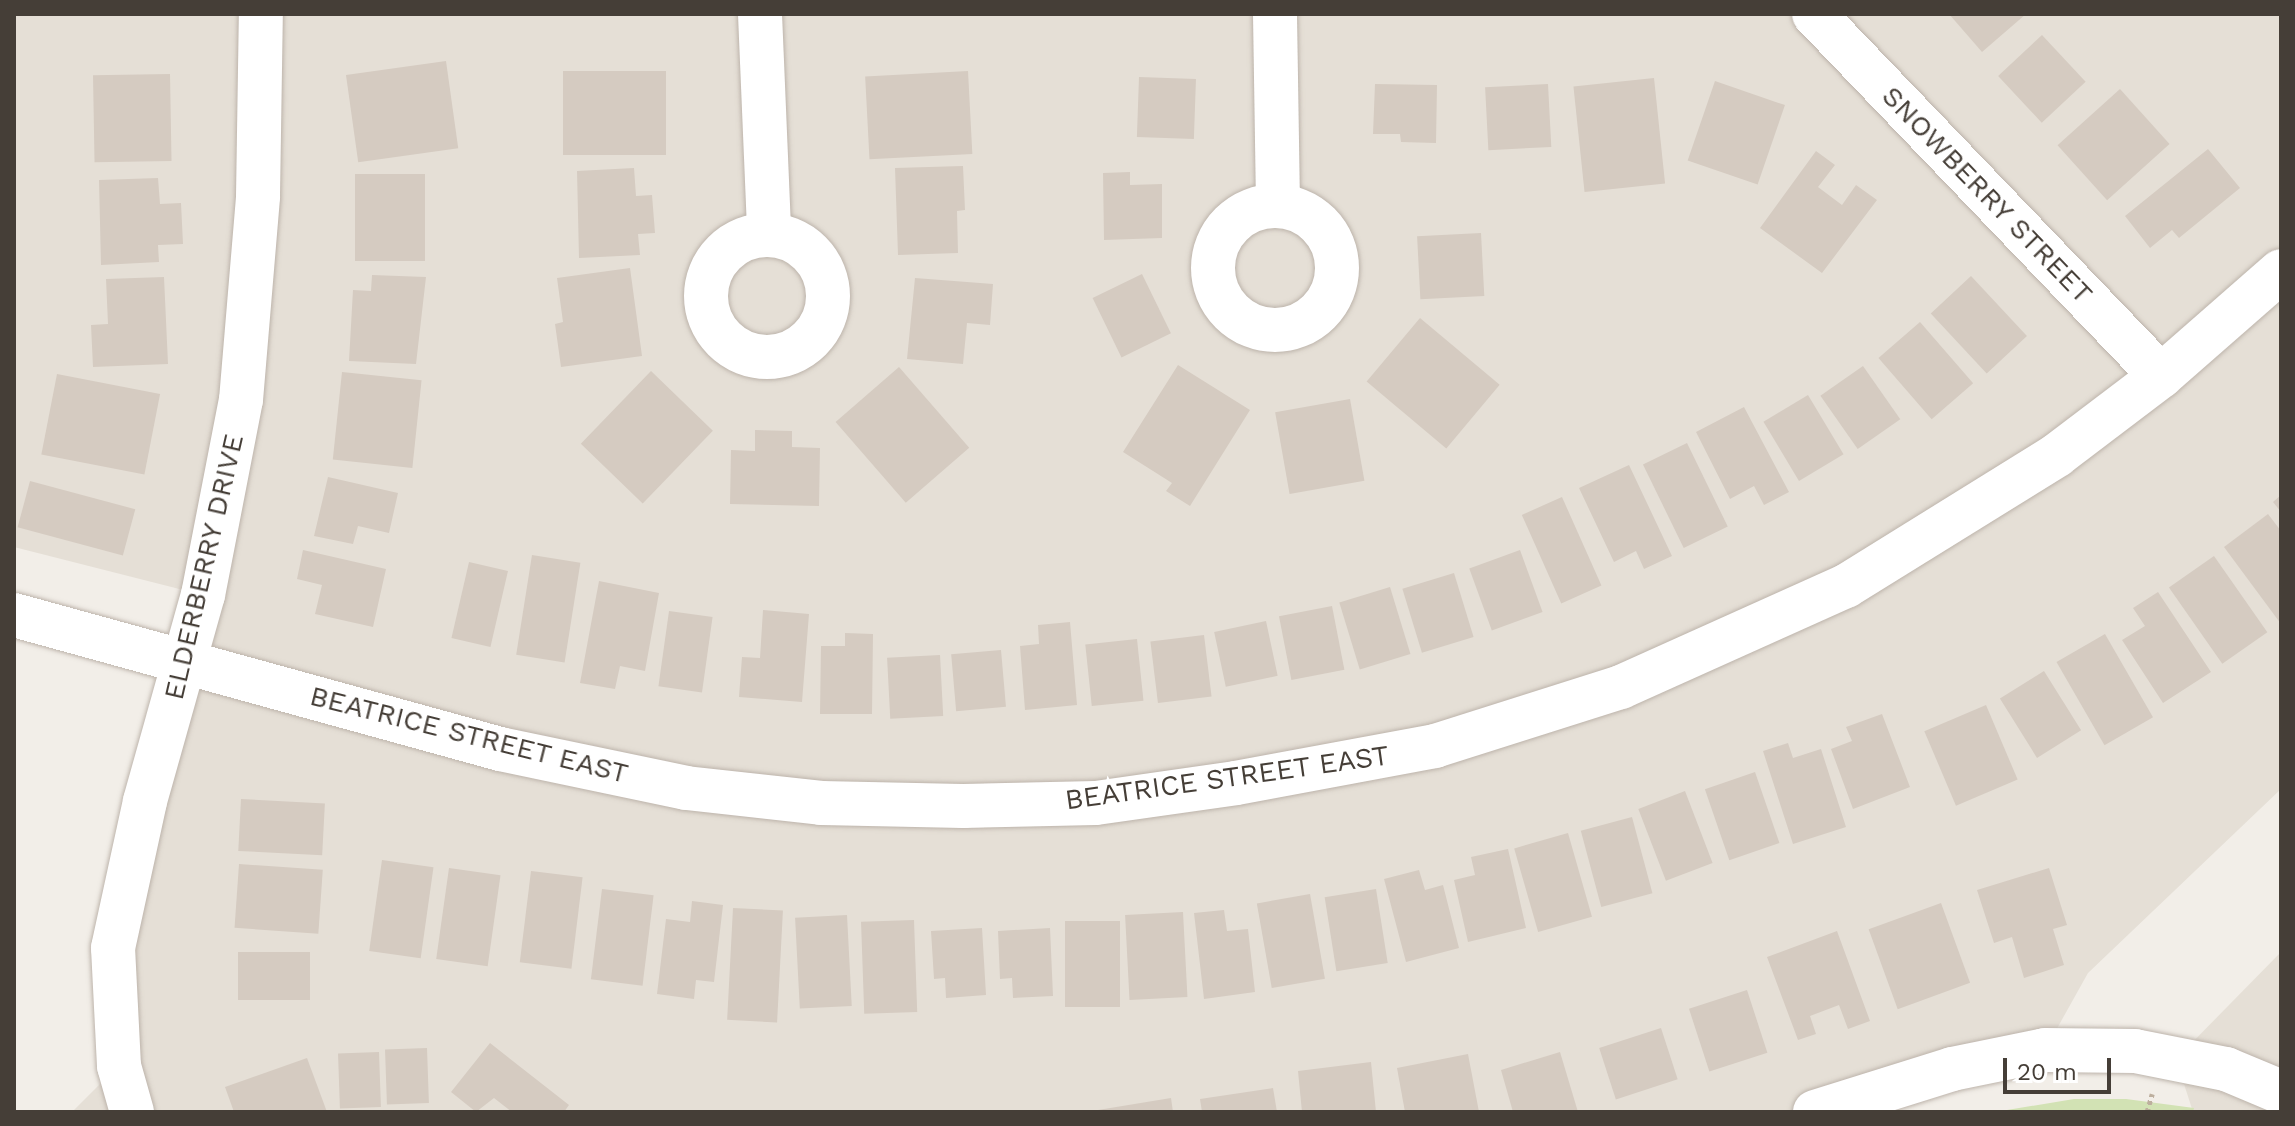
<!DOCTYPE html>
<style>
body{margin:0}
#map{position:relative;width:2295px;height:1126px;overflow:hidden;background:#f2eee8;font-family:"Work Sans",sans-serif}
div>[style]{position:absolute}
.residential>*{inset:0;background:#e5dfd6}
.green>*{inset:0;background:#d2e2b4}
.building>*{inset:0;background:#d5cbc1;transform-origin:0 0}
.path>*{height:5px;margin-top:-2.5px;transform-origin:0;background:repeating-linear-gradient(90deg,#bdaf9e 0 4px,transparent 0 8px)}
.roads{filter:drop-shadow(0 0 2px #bdb4ab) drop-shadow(0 0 2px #bdb4ab)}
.minor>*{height:44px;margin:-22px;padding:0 22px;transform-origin:22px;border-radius:22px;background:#fff}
.minor>.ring{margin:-22px;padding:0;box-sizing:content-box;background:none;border:44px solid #fff;border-radius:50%}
span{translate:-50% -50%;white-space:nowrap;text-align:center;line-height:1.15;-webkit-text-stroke:8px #fff;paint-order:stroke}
.street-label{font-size:28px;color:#453e37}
.frame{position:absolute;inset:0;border:16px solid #453e37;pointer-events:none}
.scale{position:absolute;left:2003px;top:1058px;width:108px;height:36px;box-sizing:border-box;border:4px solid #453e37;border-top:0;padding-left:10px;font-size:24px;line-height:28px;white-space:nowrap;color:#453e37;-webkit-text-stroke:6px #fff;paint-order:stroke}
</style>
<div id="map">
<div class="residential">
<i style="clip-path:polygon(14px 14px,2281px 14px,2281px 789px,2088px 973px,2045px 1050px,1815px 1112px,72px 1112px,118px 1066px,113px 948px,203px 595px,14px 547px)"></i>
<i style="clip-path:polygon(2281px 952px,2281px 1112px,2193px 1112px,2176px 1059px)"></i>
</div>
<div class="green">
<i style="clip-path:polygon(2074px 1099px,2126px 1099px,2194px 1108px,2193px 1112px,1995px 1112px)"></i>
</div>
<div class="building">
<i style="clip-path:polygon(1949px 14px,2026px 14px,1982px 52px)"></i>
<i style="left:2042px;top:35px;width:64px;height:60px;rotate:47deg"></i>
<i style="left:446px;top:61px;width:88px;height:101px;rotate:82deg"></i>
<i style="left:666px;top:71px;width:84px;height:103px;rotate:90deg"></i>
<i style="left:968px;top:71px;width:83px;height:103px;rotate:87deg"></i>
<i style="left:170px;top:74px;width:87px;height:77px;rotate:89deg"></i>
<i style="left:1139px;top:77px;width:57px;height:60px;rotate:2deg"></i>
<i style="left:1654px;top:78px;width:106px;height:81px;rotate:84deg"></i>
<i style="left:1715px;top:81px;width:74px;height:84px;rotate:19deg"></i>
<i style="clip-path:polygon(1375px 84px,1437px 85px,1436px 143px,1401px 142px,1400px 134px,1373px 134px)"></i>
<i style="left:1548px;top:84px;width:63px;height:63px;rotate:87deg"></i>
<i style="left:2120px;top:89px;width:74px;height:84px;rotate:48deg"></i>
<i style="clip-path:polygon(2208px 149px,2240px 188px,2179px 238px,2172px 230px,2150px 248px,2125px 216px)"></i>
<i style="clip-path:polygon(1816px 151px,1835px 165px,1818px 187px,1842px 205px,1856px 185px,1877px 200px,1822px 273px,1760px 228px)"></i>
<i style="clip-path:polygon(963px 166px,965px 210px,957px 211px,958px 253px,898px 255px,895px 168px)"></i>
<i style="clip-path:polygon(634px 168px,636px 196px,652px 195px,655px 233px,638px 234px,640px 255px,579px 258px,577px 171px)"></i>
<i style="clip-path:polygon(1130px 172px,1130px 185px,1162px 184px,1162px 238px,1104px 240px,1103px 173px)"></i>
<i style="left:355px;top:174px;width:70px;height:87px"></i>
<i style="clip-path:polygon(158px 178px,160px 204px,181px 203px,183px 244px,158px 245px,159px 262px,101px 265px,99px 180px)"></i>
<i style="left:1481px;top:233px;width:63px;height:64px;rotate:87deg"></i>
<i style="clip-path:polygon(630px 268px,642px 356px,561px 367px,555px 324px,563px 322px,557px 278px)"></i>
<i style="left:1142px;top:274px;width:66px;height:55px;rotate:64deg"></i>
<i style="clip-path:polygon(372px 275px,426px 277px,416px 364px,349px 361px,353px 290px,371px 291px)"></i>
<i style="left:1971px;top:276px;width:82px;height:55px;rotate:47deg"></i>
<i style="clip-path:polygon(164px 277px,168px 364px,93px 367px,91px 325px,108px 324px,106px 279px)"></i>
<i style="clip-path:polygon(915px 278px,993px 284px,990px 325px,967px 323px,963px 364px,907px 359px)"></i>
<i style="left:1420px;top:318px;width:104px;height:83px;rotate:40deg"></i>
<i style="left:1920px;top:322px;width:81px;height:55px;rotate:49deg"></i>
<i style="clip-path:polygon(1178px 365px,1250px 410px,1190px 506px,1166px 491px,1172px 483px,1123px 452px)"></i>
<i style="left:1863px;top:366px;width:65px;height:52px;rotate:55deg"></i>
<i style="left:899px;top:367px;width:107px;height:84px;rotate:49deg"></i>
<i style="left:651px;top:371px;width:86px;height:101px;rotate:44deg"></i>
<i style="left:342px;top:372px;width:80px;height:88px;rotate:6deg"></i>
<i style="left:57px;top:374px;width:105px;height:82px;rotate:11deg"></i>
<i style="left:1808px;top:395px;width:69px;height:52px;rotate:59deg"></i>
<i style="left:1350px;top:399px;width:83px;height:76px;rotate:80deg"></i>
<i style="clip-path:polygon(1744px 407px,1789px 492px,1764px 505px,1754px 486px,1730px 499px,1696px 432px)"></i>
<i style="clip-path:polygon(755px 430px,792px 431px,792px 447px,820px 448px,819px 506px,730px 504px,731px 450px,755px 451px)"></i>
<i style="left:1687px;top:443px;width:93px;height:49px;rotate:64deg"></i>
<i style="clip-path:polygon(1629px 465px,1672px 556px,1644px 569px,1636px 551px,1614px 562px,1579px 488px)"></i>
<i style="clip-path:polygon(328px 477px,398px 493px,389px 533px,358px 526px,353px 544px,314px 536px)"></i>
<i style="left:30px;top:481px;width:109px;height:48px;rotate:15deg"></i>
<i style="clip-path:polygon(2281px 495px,2281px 512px,2273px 502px)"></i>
<i style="left:1562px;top:497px;width:97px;height:44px;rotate:66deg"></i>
<i style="clip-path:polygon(2268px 514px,2281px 531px,2281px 624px,2224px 547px)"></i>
<i style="clip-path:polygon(303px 550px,386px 569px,373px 627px,315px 614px,322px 585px,297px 579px)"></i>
<i style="left:1520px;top:550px;width:66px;height:54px;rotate:70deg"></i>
<i style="left:532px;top:555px;width:49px;height:101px;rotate:9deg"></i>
<i style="left:2214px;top:556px;width:93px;height:55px;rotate:55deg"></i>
<i style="left:469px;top:562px;width:40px;height:78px;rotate:13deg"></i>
<i style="left:1454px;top:573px;width:67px;height:54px;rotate:73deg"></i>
<i style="clip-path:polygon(599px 581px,659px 593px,645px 671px,620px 666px,615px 689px,580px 683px)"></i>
<i style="left:1390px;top:587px;width:70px;height:53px;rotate:73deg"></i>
<i style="clip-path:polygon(2158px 592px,2211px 672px,2163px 703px,2122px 640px,2145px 626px,2133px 608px)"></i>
<i style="left:1332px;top:606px;width:65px;height:54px;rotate:79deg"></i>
<i style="clip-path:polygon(763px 610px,809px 614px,802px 702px,739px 697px,742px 657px,760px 658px)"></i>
<i style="left:669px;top:611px;width:44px;height:76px;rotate:8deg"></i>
<i style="left:1266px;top:621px;width:56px;height:53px;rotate:78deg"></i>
<i style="clip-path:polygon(1070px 622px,1077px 705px,1025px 710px,1020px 646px,1039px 644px,1038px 625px)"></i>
<i style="clip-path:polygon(845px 633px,873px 634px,872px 714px,820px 714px,821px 646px,845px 646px)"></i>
<i style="left:2105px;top:634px;width:96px;height:56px;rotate:60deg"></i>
<i style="left:1204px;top:635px;width:62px;height:54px;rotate:83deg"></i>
<i style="left:1137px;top:639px;width:62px;height:52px;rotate:84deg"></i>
<i style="left:1001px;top:650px;width:57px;height:50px;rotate:85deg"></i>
<i style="left:940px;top:655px;width:61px;height:53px;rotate:87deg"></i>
<i style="left:2044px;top:671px;width:70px;height:52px;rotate:58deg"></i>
<i style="left:1986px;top:705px;width:81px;height:67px;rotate:67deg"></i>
<i style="clip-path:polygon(1882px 714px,1910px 787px,1853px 809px,1831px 749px,1852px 741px,1846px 727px)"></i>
<i style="clip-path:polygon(1788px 743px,1793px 758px,1821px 749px,1846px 827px,1793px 844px,1763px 751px)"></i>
<i style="left:1755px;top:772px;width:75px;height:53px;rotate:71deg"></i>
<i style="left:1685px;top:791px;width:77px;height:50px;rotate:69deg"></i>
<i style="left:241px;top:799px;width:84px;height:52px;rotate:3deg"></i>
<i style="left:1632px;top:817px;width:79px;height:53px;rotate:75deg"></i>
<i style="left:1568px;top:833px;width:87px;height:56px;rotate:74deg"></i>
<i style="clip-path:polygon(1508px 849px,1526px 928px,1468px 942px,1454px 880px,1475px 875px,1471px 857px)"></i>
<i style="left:382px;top:860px;width:52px;height:92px;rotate:8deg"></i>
<i style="left:239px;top:864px;width:84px;height:64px;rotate:4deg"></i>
<i style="left:449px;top:868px;width:52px;height:92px;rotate:8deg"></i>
<i style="clip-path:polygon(2049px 868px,2067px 925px,2053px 929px,2064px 965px,2024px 978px,2012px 937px,1994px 943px,1977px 890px)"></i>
<i style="clip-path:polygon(1419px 870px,1425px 890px,1443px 885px,1459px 948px,1406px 962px,1384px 879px)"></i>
<i style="left:531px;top:871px;width:52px;height:92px;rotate:7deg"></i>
<i style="left:602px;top:889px;width:52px;height:91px;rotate:7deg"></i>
<i style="left:1376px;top:889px;width:75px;height:52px;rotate:81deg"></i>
<i style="left:1310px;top:894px;width:86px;height:54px;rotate:80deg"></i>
<i style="clip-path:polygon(692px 901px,723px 905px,714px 982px,696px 980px,694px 999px,657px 994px,666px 919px,690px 922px)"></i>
<i style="left:1941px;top:903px;width:85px;height:77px;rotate:70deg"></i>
<i style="left:733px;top:908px;width:50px;height:112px;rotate:3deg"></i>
<i style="clip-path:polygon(1224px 910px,1227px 931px,1248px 929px,1255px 992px,1204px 999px,1194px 913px)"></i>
<i style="left:1183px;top:912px;width:85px;height:58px;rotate:87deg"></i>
<i style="left:847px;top:915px;width:91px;height:52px;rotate:87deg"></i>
<i style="left:914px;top:920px;width:92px;height:53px;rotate:88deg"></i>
<i style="left:1065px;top:921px;width:55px;height:86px"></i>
<i style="clip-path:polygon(982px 928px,986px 995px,946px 998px,945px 978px,934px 979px,931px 931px)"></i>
<i style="clip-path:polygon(1050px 928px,1053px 996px,1013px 998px,1012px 978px,1000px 979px,998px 931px)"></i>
<i style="clip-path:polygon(1837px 931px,1870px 1021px,1848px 1029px,1839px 1005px,1810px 1016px,1816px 1034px,1798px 1040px,1767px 957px)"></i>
<i style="left:310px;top:952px;width:48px;height:72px;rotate:90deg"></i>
<i style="left:1747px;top:990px;width:66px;height:61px;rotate:72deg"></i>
<i style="left:1661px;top:1028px;width:54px;height:65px;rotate:72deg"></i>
<i style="clip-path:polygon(490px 1043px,569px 1105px,564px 1112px,512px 1112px,494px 1098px,476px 1112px,451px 1092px)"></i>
<i style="left:427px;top:1048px;width:55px;height:42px;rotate:88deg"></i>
<i style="left:379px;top:1052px;width:55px;height:41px;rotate:88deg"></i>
<i style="clip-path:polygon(1560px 1052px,1578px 1112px,1513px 1112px,1501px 1070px)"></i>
<i style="clip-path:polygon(1468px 1054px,1479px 1112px,1405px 1112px,1397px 1068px)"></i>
<i style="clip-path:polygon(307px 1058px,327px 1112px,234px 1112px,225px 1087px)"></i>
<i style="clip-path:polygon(1371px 1062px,1376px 1112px,1302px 1112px,1298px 1071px)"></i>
<i style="clip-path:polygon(1273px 1088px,1277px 1112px,1202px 1112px,1200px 1099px)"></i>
<i style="clip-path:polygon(1171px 1098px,1173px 1112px,1098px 1112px,1098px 1110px)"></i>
</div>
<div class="path">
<i style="left:2147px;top:1112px;width:19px;rotate:-74deg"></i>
</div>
<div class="roads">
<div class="minor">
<i style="left:760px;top:14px;width:218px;rotate:87.6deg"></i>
<i style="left:1275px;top:14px;width:191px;rotate:89.1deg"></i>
<i style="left:1814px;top:14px;width:501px;rotate:46.21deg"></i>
<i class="ring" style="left:1213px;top:206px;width:80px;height:80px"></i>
<i class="ring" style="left:706px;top:235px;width:78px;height:78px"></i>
<i style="left:14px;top:615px;width:504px;rotate:15.41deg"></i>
<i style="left:500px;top:749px;width:190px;rotate:11.8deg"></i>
<i style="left:686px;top:788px;width:136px;rotate:6.3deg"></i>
<i style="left:821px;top:803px;width:142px;rotate:1.2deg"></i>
<i style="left:963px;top:806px;width:133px;rotate:-1.3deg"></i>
<i style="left:1096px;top:803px;width:141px;rotate:-8.1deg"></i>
<i style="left:1236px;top:783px;width:202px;rotate:-10.5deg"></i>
<i style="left:1435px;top:746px;width:195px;rotate:-17.6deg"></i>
<i style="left:1621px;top:687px;width:247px;rotate:-24.2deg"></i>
<i style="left:1846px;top:586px;width:248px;rotate:-31.8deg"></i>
<i style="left:2057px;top:455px;width:131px;rotate:-37.2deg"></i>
<i style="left:2161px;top:376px;width:159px;rotate:-41.2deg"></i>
<i style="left:132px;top:1112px;width:48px;rotate:-105.8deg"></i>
<i style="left:119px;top:1066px;width:118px;rotate:-92.9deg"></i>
<i style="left:113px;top:948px;width:150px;rotate:-77.7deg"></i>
<i style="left:145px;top:801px;width:214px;rotate:-74.3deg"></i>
<i style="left:203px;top:595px;width:199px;rotate:-79deg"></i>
<i style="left:241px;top:400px;width:205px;rotate:-85.2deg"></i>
<i style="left:258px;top:196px;width:182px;rotate:-89.1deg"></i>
<i style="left:1815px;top:1112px;width:144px;rotate:-17.4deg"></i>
<i style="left:1952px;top:1069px;width:95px;rotate:-11.5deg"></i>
<i style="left:2045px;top:1050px;width:90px;rotate:0.6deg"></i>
<i style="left:2135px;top:1051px;width:93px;rotate:11.2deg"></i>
<i style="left:2226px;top:1069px;width:60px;rotate:22.7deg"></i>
</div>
</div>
<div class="street-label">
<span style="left:1987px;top:195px;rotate:46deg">SNOWBERRY STREET</span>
<span style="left:204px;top:567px;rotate:-77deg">ELDERBERRY DRIVE</span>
<span style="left:469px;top:735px;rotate:14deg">BEATRICE STREET EAST</span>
<span style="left:1227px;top:778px;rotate:-8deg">BEATRICE STREET EAST</span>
</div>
<div class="frame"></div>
<div class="scale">20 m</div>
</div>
